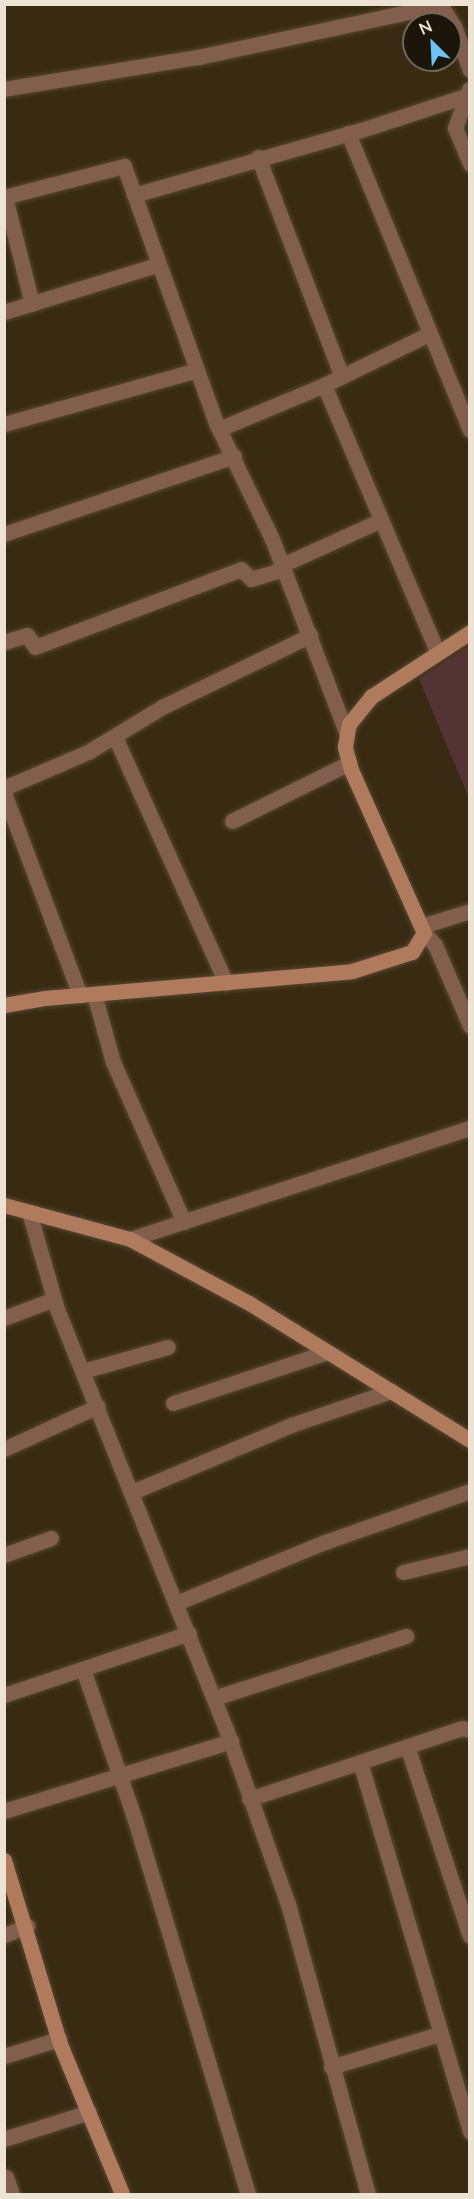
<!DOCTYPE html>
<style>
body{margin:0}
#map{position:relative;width:474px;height:2199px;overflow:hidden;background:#392b12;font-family:Lato,sans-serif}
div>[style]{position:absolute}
.green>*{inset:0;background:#543334}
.roads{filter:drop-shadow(0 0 2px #564831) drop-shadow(0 0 2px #564831)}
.street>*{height:15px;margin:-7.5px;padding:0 7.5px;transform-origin:7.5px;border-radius:7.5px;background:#815f4c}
.secondary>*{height:15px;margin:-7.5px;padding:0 7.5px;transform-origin:7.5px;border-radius:7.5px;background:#b07a5c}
span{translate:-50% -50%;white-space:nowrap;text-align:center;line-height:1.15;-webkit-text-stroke:6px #1b150a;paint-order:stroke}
.frame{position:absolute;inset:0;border:6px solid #ece3d4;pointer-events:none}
.north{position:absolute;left:402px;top:12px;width:60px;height:60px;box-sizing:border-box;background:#1b150a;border:2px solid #6f675b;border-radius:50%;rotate:336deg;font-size:16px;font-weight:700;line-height:24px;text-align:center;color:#ece3d4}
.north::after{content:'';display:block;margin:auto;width:21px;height:27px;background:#6dc2f3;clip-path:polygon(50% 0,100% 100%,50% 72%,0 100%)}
</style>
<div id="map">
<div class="green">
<i style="clip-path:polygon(469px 646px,469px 798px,419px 679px)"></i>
</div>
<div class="roads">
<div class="street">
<i style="left:440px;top:4px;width:26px;rotate:58deg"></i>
<i style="left:454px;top:26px;width:47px;rotate:70deg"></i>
<i style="left:4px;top:89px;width:197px;rotate:-9.4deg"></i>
<i style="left:198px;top:57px;width:248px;rotate:-12.1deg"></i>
<i style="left:469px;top:89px;width:41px;rotate:109.7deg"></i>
<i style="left:455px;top:128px;width:39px;rotate:67deg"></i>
<i style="left:348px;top:133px;width:321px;rotate:67.7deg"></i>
<i style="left:258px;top:157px;width:235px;rotate:69.1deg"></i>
<i style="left:134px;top:195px;width:236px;rotate:-16deg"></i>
<i style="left:361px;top:130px;width:114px;rotate:-18deg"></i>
<i style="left:4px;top:197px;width:124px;rotate:-14.5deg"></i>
<i style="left:124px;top:166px;width:273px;rotate:70.3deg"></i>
<i style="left:216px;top:423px;width:129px;rotate:64.2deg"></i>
<i style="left:272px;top:539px;width:209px;rotate:69deg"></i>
<i style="left:5px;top:197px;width:110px;rotate:75.8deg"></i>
<i style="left:4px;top:312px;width:160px;rotate:-17.1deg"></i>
<i style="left:324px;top:385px;width:291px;rotate:67deg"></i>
<i style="left:4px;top:424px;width:200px;rotate:-15.6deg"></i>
<i style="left:219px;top:429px;width:114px;rotate:-22.7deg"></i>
<i style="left:324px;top:385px;width:117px;rotate:-25.9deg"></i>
<i style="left:4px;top:534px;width:243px;rotate:-18.7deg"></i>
<i style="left:282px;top:565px;width:109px;rotate:-24.4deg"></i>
<i style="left:4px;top:642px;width:24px;rotate:-17deg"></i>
<i style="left:27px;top:635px;width:14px;rotate:56deg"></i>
<i style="left:35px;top:647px;width:220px;rotate:-20.7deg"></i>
<i style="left:241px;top:569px;width:14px;rotate:45deg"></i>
<i style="left:251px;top:579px;width:34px;rotate:-17deg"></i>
<i style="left:115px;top:737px;width:270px;rotate:65.7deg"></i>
<i style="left:4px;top:788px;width:91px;rotate:-23.2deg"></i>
<i style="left:88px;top:752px;width:87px;rotate:-31.3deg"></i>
<i style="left:162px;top:707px;width:165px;rotate:-25.8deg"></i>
<i style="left:4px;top:793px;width:216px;rotate:69.4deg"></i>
<i style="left:232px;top:821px;width:131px;rotate:-26.4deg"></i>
<i style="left:422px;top:926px;width:50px;rotate:-17.4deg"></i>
<i style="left:424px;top:933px;width:16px;rotate:47deg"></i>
<i style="left:435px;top:945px;width:88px;rotate:66.6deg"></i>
<i style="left:94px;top:994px;width:71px;rotate:74.4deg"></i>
<i style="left:113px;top:1062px;width:175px;rotate:66.1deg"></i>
<i style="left:29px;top:1212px;width:101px;rotate:73.9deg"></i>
<i style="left:57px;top:1309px;width:459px;rotate:68.1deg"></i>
<i style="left:228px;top:1735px;width:179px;rotate:70.5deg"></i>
<i style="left:288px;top:1904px;width:301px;rotate:74.6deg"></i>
<i style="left:130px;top:1239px;width:358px;rotate:-18.1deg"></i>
<i style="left:4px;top:1318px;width:53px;rotate:-20.8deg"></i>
<i style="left:83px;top:1371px;width:88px;rotate:-15.8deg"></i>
<i style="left:173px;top:1403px;width:162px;rotate:-18.3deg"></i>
<i style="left:4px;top:1449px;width:103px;rotate:-24.6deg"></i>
<i style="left:132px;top:1492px;width:173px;rotate:-22.8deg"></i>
<i style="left:291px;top:1425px;width:106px;rotate:-18.8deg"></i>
<i style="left:4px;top:1555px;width:50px;rotate:-19.9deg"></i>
<i style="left:403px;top:1572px;width:69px;rotate:-13.4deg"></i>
<i style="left:176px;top:1603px;width:161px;rotate:-22.3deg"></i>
<i style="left:325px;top:1542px;width:154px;rotate:-19.4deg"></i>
<i style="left:83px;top:1669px;width:160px;rotate:71deg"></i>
<i style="left:135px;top:1820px;width:391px;rotate:73.2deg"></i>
<i style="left:4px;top:1695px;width:195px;rotate:-18.5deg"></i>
<i style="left:214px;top:1698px;width:202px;rotate:-17.9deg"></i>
<i style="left:407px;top:1746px;width:200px;rotate:71.7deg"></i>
<i style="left:360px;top:1762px;width:386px;rotate:73.4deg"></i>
<i style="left:249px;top:1799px;width:225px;rotate:-18.4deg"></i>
<i style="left:462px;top:1728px;width:8px;rotate:14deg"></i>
<i style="left:4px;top:1811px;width:238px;rotate:-17.1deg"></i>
<i style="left:4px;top:1935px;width:25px;rotate:-21deg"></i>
<i style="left:4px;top:2056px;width:58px;rotate:-17.2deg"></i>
<i style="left:331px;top:2067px;width:113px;rotate:-17deg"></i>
<i style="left:4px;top:2139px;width:89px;rotate:-17.6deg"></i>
<i style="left:6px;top:2177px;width:18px;rotate:71deg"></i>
</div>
<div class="secondary">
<i style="left:4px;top:1005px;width:42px;rotate:-9.7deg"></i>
<i style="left:45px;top:998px;width:308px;rotate:-5deg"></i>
<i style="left:352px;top:971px;width:63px;rotate:-17.6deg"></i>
<i style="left:412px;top:952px;width:22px;rotate:-58deg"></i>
<i style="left:424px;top:933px;width:179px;rotate:-114.1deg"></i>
<i style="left:351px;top:770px;width:24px;rotate:-105deg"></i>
<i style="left:345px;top:747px;width:13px;rotate:-81deg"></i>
<i style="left:347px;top:734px;width:10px;rotate:-79deg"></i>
<i style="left:349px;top:724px;width:36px;rotate:-51deg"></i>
<i style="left:372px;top:696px;width:117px;rotate:-33.1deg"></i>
<i style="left:4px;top:1205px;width:131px;rotate:15.1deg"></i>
<i style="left:130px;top:1239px;width:135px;rotate:28.3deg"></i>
<i style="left:249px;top:1303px;width:260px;rotate:31.8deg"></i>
<i style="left:4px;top:1860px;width:192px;rotate:73.1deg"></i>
<i style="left:60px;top:2044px;width:162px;rotate:67.5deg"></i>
</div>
</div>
<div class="frame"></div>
<div class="north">N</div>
</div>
